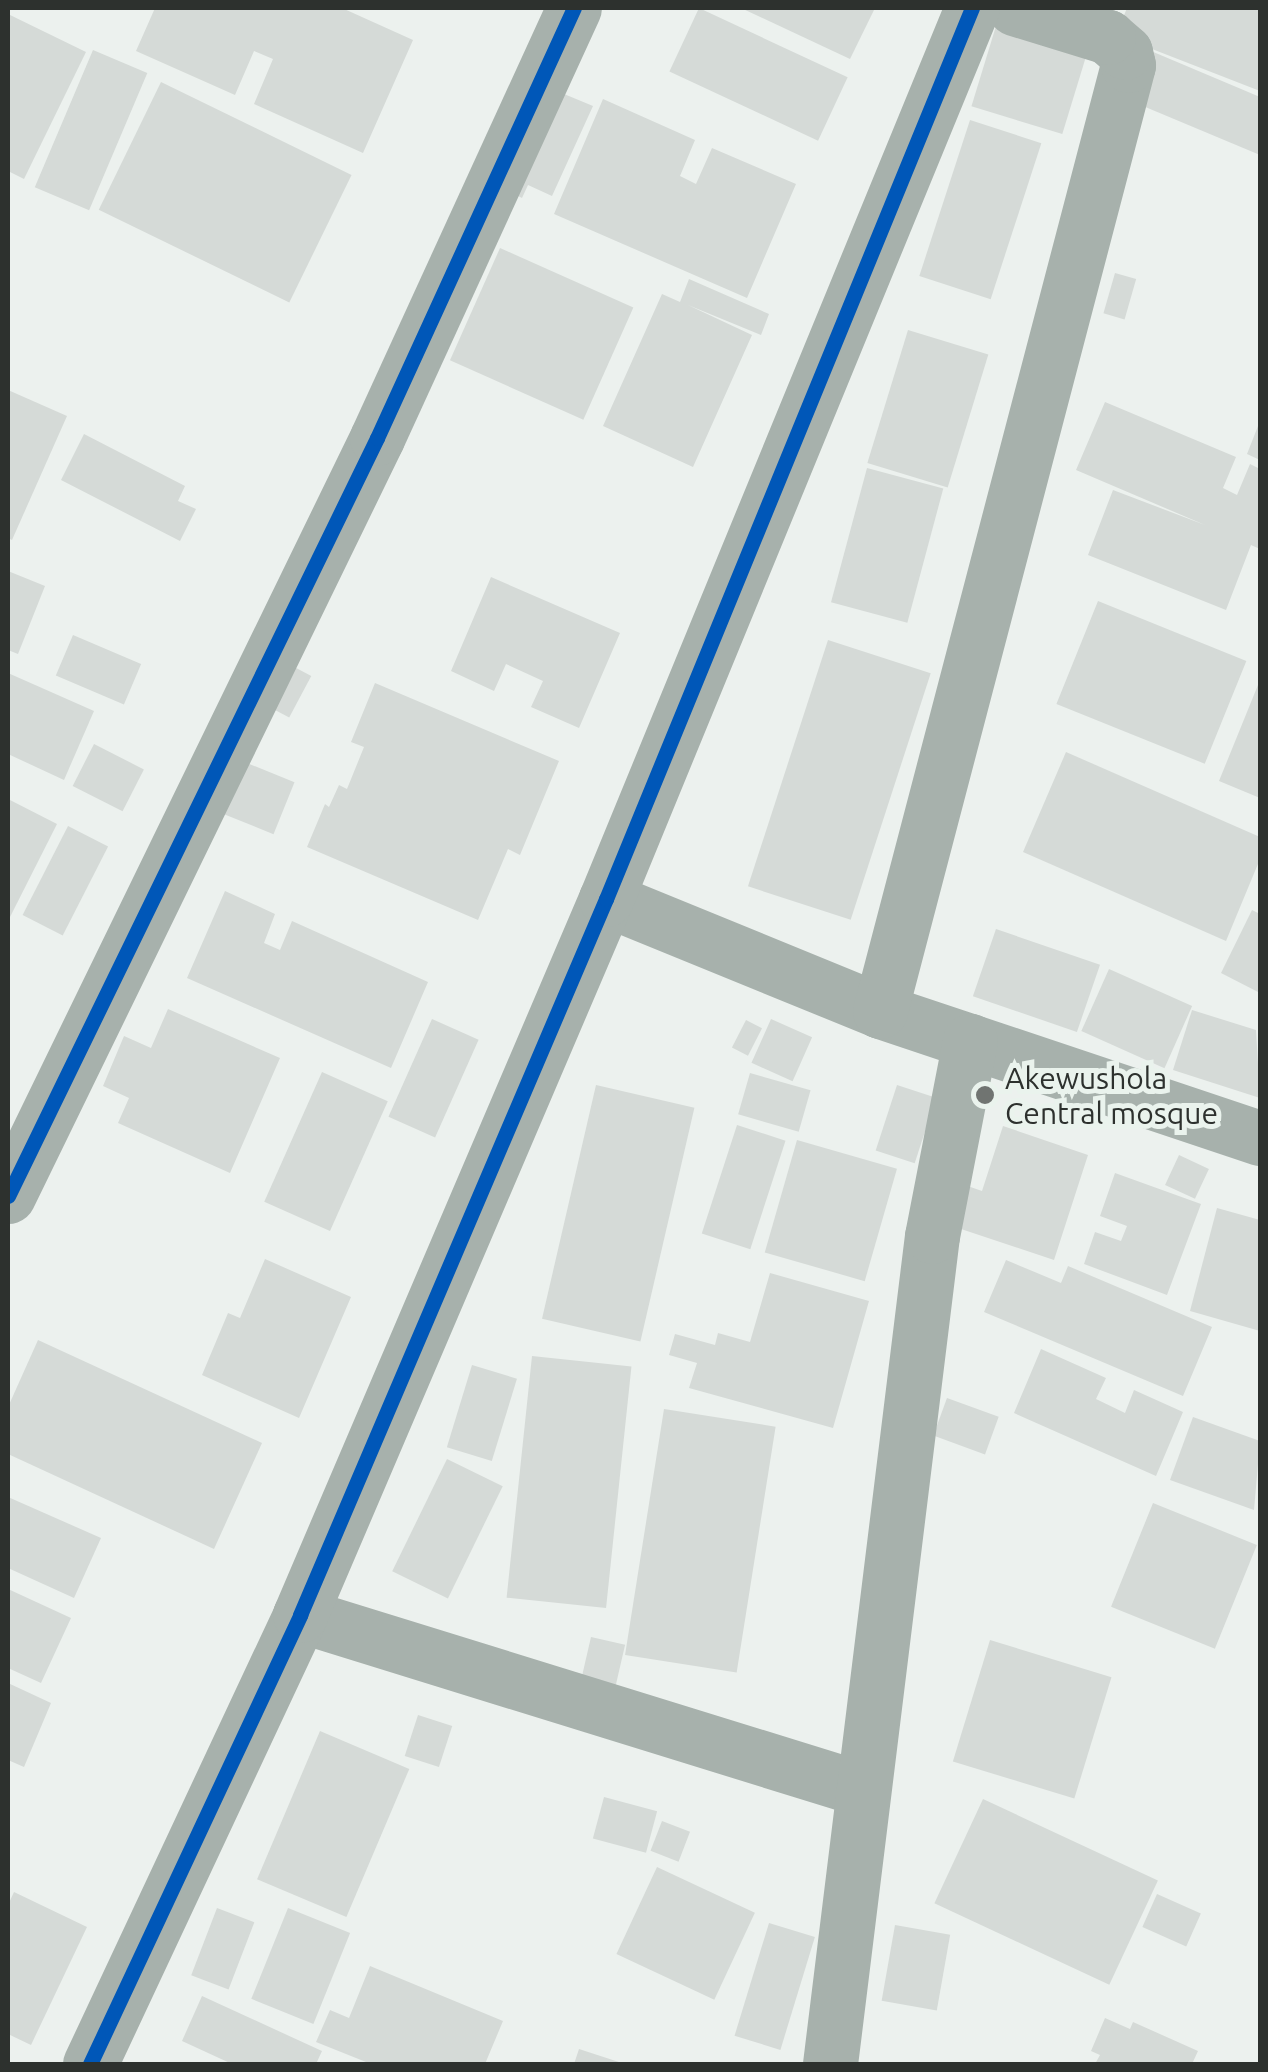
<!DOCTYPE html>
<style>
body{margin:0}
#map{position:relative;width:1268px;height:2072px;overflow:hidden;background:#ecf1ee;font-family:Ubuntu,sans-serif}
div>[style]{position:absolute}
.building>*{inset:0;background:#d5dad7;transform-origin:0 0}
.minor>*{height:55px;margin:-27.5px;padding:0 27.5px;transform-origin:27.5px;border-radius:27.5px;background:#a7b1ac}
.cycleway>*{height:15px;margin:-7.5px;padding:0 7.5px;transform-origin:7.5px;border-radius:7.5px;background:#0057b8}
.dots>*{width:28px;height:28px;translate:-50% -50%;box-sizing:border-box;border:5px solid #eaf3ed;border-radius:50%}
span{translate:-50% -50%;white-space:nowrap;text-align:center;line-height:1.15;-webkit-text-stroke:10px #eaf3ed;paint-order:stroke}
.poi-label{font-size:30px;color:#2d312e}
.left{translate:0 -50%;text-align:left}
.frame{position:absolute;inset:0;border:10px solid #2d312e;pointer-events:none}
</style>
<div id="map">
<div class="building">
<i style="clip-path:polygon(155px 8px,342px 8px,413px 40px,363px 153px,254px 104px,273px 59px,254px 51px,235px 95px,136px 51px)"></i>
<i style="left:699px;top:8px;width:164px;height:70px;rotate:25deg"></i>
<i style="clip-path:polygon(741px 8px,875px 8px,850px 59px)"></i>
<i style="clip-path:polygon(1127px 8px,1260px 8px,1260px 91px,1116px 35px)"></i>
<i style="clip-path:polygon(8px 14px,86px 52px,24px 179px,8px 171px)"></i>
<i style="left:996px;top:26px;width:95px;height:84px;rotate:17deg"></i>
<i style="left:93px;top:50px;width:59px;height:149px;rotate:23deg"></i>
<i style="clip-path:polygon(1151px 51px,1260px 97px,1260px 155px,1131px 101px)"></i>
<i style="left:161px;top:82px;width:212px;height:142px;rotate:26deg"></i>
<i style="clip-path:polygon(552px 89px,593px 106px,552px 196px,528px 185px,522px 198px,506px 190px)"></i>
<i style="clip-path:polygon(603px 99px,695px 140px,680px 176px,696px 184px,712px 148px,796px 184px,747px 298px,554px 214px)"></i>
<i style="left:970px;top:120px;width:75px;height:164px;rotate:18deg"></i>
<i style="left:500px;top:248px;width:146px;height:123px;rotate:24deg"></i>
<i style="left:1115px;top:273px;width:22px;height:42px;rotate:16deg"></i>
<i style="clip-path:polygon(689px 279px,769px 314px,761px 335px,688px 305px,752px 335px,693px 467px,603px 426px,662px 294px,680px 302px)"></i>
<i style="left:908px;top:330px;width:84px;height:139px;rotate:17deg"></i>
<i style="clip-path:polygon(8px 390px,67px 416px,12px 540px,8px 538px)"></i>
<i style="clip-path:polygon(1105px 402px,1236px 457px,1223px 488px,1237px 495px,1250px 464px,1260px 469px,1260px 549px,1251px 545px,1226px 610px,1088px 555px,1113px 490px,1205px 525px,1076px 470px)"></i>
<i style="clip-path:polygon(1260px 421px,1260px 460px,1247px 454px)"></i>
<i style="clip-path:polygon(84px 434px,185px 486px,178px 501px,196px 509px,180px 541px,61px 480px)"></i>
<i style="left:867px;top:468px;width:79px;height:139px;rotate:15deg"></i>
<i style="clip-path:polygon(8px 571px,45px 586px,18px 654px,8px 650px)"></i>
<i style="clip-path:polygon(491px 577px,620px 633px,579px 728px,531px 707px,543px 681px,506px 664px,494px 691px,451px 671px)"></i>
<i style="left:1098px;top:601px;width:160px;height:111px;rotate:22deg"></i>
<i style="left:73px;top:635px;width:74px;height:44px;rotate:23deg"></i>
<i style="left:828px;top:640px;width:108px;height:259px;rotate:18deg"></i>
<i style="left:283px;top:661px;width:32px;height:47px;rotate:28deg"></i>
<i style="clip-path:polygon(8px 673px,94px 711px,64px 780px,8px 754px)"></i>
<i style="clip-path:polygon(1260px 680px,1260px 798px,1219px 781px)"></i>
<i style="clip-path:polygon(375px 683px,559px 761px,520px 855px,508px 849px,478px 920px,307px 847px,325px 804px,329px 807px,339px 785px,347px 789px,364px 747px,351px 742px)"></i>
<i style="left:94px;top:744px;width:56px;height:47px;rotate:27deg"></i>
<i style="clip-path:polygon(1066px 752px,1260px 837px,1260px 859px,1226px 941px,1023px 852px)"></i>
<i style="left:237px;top:759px;width:62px;height:56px;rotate:22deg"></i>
<i style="clip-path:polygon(8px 799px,57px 824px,8px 921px)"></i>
<i style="left:68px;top:826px;width:45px;height:100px;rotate:27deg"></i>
<i style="clip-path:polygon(225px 891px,275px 914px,264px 943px,280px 950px,292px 921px,428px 982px,391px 1068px,187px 978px)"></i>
<i style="clip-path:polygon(1252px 910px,1260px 914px,1260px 993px,1221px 973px)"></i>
<i style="left:996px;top:929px;width:110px;height:71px;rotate:19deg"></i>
<i style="left:1109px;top:969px;width:91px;height:68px;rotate:24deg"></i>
<i style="clip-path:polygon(168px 1009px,280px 1058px,230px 1173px,118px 1123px,129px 1098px,103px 1086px,124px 1036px,151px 1048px)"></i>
<i style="clip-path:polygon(1192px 1010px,1256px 1030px,1260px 1098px,1173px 1070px)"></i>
<i style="left:432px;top:1019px;width:51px;height:107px;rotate:24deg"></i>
<i style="left:771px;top:1019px;width:45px;height:48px;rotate:24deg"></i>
<i style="left:746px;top:1020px;width:18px;height:31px;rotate:27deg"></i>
<i style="left:322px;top:1072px;width:72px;height:142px;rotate:24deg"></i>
<i style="left:750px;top:1073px;width:63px;height:43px;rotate:16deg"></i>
<i style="left:596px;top:1085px;width:101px;height:240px;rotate:13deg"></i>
<i style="left:897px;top:1085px;width:41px;height:69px;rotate:18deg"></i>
<i style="left:737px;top:1125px;width:51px;height:114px;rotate:18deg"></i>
<i style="clip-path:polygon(1003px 1126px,1088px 1155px,1054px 1260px,946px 1224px,959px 1183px,982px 1191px)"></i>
<i style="left:797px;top:1140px;width:104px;height:117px;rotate:16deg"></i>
<i style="left:1179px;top:1155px;width:33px;height:33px;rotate:25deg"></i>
<i style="clip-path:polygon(1115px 1173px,1201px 1204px,1167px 1295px,1084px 1264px,1095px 1232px,1121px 1241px,1127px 1226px,1100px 1216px)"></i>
<i style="clip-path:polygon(1217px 1208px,1260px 1220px,1260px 1331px,1190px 1311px)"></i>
<i style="clip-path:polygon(265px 1259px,351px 1297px,299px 1418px,202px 1375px,228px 1313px,240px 1318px)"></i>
<i style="clip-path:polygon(1006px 1260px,1061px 1283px,1068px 1266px,1212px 1327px,1183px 1396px,984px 1312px)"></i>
<i style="clip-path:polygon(770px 1273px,869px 1301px,833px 1428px,689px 1388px,697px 1363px,669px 1355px,675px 1334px,715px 1345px,718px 1333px,750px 1342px)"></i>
<i style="clip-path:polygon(38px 1340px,262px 1443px,214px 1549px,8px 1454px,8px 1407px)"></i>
<i style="clip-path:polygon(1041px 1349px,1106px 1378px,1096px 1399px,1125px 1413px,1134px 1390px,1183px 1412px,1156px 1476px,1014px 1413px)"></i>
<i style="left:532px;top:1356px;width:100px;height:243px;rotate:6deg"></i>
<i style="left:472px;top:1365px;width:47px;height:86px;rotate:17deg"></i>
<i style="left:947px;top:1398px;width:55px;height:40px;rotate:20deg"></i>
<i style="left:664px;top:1409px;width:113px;height:249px;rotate:9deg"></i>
<i style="clip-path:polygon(1193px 1417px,1260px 1441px,1254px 1510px,1170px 1480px)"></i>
<i style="left:447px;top:1459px;width:62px;height:125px;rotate:26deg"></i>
<i style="clip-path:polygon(8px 1497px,101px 1538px,74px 1598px,8px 1568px)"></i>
<i style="left:1153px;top:1503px;width:112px;height:112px;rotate:22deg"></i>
<i style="clip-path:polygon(8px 1589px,71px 1618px,41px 1683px,8px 1668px)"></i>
<i style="left:591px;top:1637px;width:35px;height:42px;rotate:13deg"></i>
<i style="left:990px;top:1640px;width:127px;height:127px;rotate:17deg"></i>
<i style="clip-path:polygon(8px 1683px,51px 1703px,24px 1767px,8px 1760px)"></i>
<i style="left:418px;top:1715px;width:36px;height:43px;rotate:18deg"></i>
<i style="left:320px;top:1731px;width:97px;height:161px;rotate:23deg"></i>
<i style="left:604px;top:1797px;width:55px;height:43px;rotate:15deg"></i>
<i style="left:983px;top:1799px;width:193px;height:115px;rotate:25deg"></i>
<i style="left:662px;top:1821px;width:30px;height:32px;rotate:21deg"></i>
<i style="left:657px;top:1867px;width:108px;height:96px;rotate:25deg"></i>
<i style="clip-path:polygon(14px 1892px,87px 1927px,31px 2045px,8px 2034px,8px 1905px)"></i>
<i style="left:1157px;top:1894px;width:48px;height:36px;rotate:24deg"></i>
<i style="left:217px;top:1908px;width:40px;height:72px;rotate:21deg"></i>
<i style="left:288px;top:1908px;width:67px;height:98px;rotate:22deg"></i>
<i style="left:769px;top:1923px;width:48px;height:118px;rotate:17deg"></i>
<i style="left:895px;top:1925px;width:56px;height:77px;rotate:10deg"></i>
<i style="clip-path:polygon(370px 1966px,503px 2021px,485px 2064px,371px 2064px,316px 2042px,330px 2010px,349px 2018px)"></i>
<i style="clip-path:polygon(202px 1996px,322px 2051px,316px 2064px,232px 2064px,182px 2041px)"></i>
<i style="clip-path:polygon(1105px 2018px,1130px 2029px,1133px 2022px,1198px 2051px,1192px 2064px,1095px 2064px,1100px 2055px,1091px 2051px)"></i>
<i style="clip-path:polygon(579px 2049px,625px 2064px,574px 2064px)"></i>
</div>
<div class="minor">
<i style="left:606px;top:899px;width:296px;rotate:22.2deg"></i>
<i style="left:880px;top:1011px;width:401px;rotate:18.5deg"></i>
<i style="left:880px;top:1011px;width:978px;rotate:-75.31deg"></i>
<i style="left:1128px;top:65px;width:13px;rotate:-103deg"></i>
<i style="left:1125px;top:52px;width:23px;rotate:-139deg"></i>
<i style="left:1108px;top:37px;width:98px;rotate:-162.9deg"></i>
<i style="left:8px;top:1196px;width:843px;rotate:-64.04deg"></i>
<i style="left:377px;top:438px;width:473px;rotate:-65.4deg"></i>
<i style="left:300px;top:1615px;width:585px;rotate:17.2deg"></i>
<i style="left:90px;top:2064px;width:496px;rotate:-64.9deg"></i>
<i style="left:300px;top:1615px;width:779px;rotate:-66.86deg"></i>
<i style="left:606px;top:899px;width:963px;rotate:-67.67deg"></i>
<i style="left:830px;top:2064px;width:834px;rotate:-82.98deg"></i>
<i style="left:932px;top:1236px;width:199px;rotate:-79deg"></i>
</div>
<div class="cycleway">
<i style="left:8px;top:1196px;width:843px;rotate:-64.04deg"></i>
<i style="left:377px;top:438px;width:473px;rotate:-65.4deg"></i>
<i style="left:90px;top:2064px;width:496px;rotate:-64.9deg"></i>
<i style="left:300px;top:1615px;width:779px;rotate:-66.86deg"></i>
<i style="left:606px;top:899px;width:963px;rotate:-67.67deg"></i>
</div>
<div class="dots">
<i style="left:985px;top:1095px;background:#707471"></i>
</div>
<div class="poi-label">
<span class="left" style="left:1005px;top:1095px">Akewushola<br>Central mosque</span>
</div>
<div class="frame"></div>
</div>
